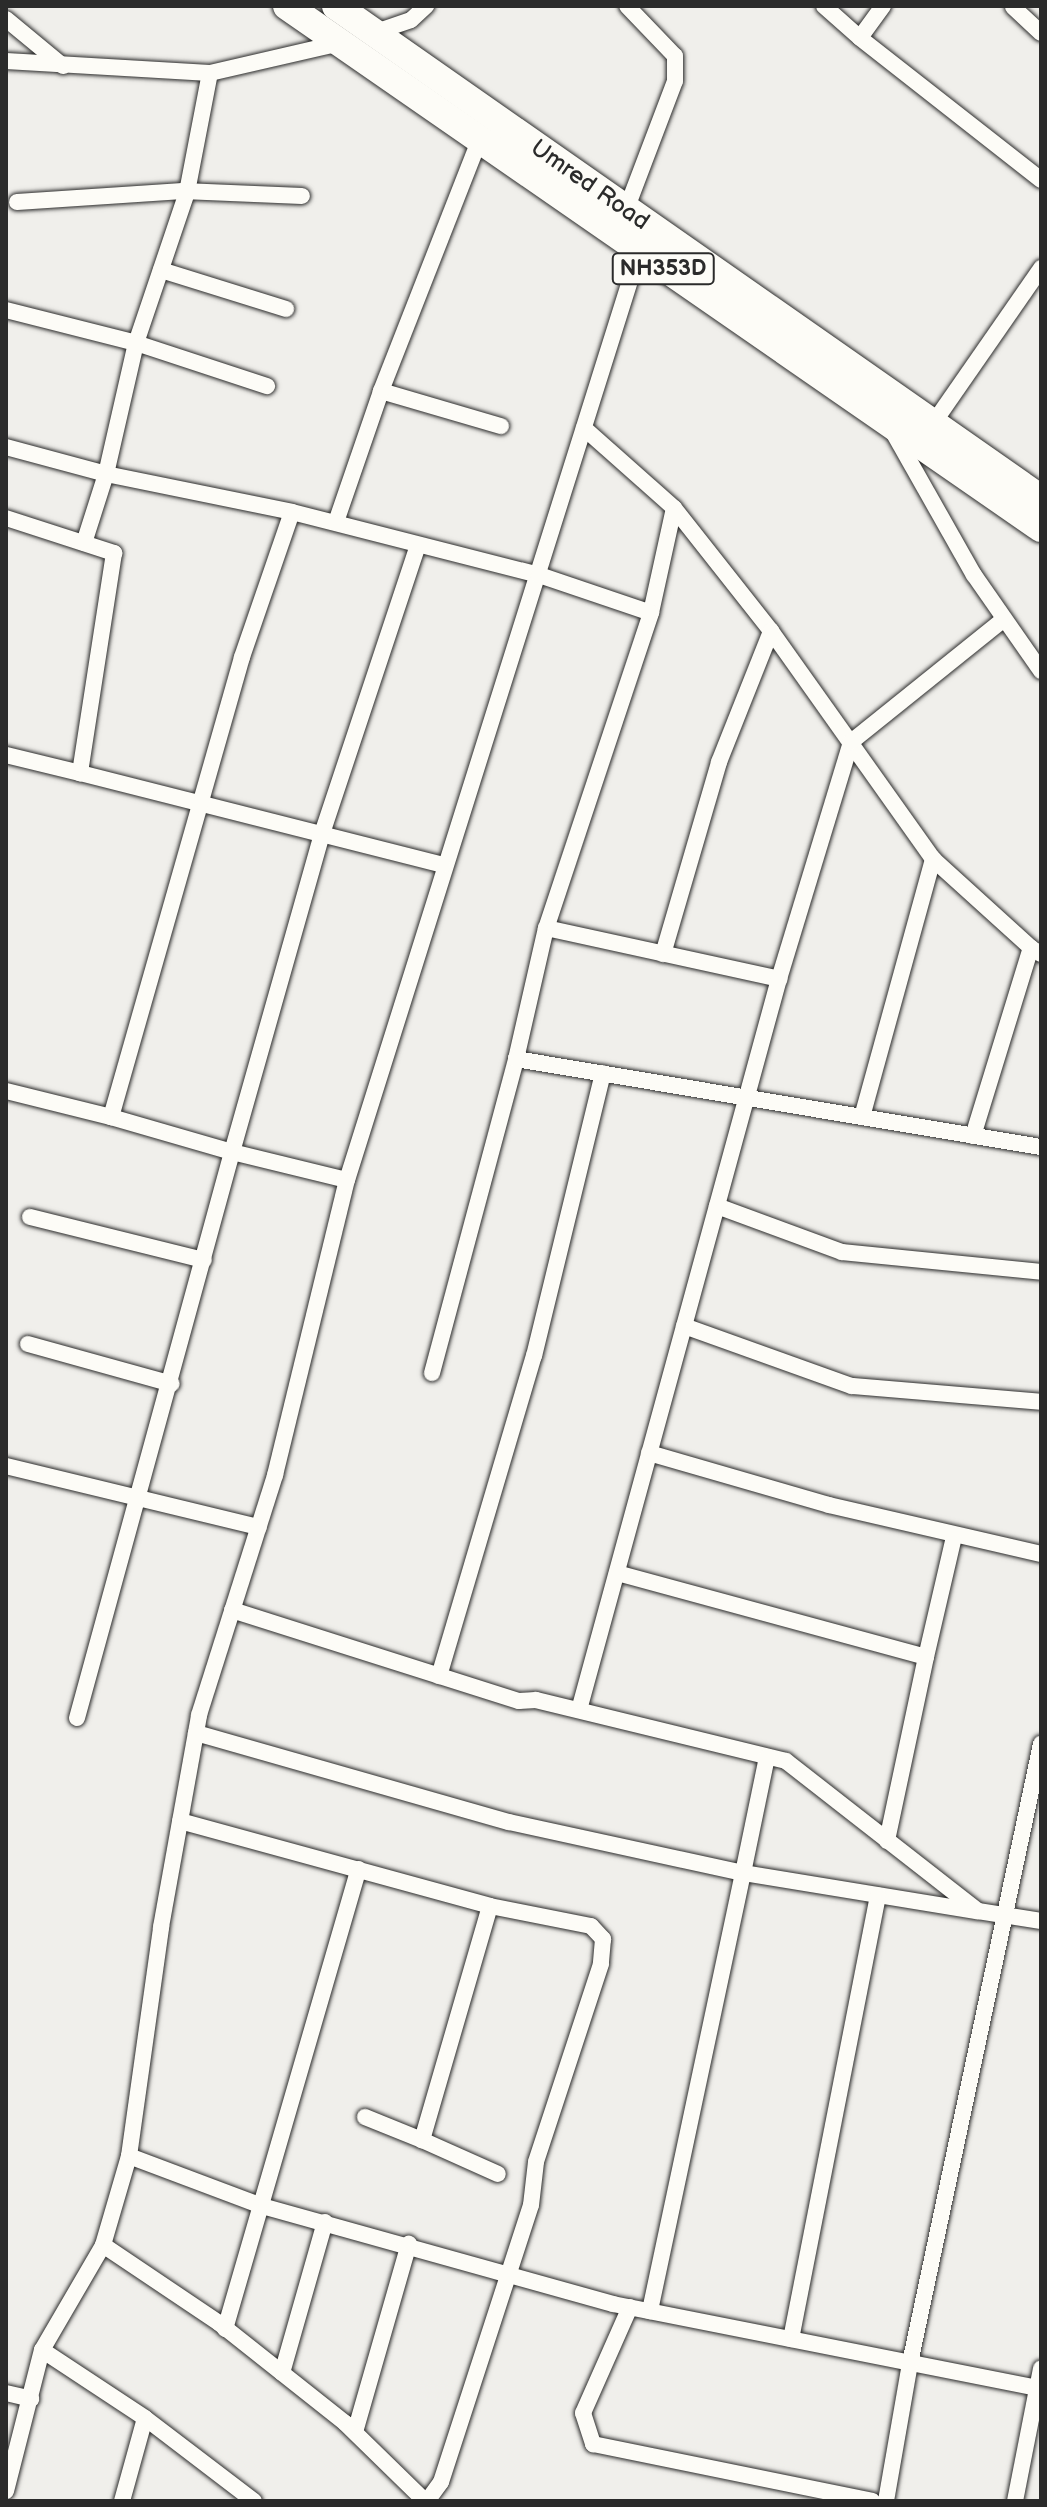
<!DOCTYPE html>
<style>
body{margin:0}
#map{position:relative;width:1047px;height:2507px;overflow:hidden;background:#f0efeb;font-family:"Balsamiq Sans",sans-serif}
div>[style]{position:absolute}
.roads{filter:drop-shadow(0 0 2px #2b2b2b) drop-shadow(0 0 2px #2b2b2b)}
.minor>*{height:16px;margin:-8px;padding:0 8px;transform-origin:8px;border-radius:8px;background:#fdfcf7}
.trunk>*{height:28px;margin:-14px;padding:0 14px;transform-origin:14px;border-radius:14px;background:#fdfcf7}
span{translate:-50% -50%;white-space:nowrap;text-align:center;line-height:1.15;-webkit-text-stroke:7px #fdfcf7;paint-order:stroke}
.shield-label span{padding:2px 6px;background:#fdfcf7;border:2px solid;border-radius:6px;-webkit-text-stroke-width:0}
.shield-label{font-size:22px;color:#2b2b2b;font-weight:700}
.street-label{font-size:24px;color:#2b2b2b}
.frame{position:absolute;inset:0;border:8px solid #2b2b2b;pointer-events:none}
</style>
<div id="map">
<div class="roads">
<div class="minor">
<i style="left:824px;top:6px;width:48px;rotate:41.6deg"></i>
<i style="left:883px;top:6px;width:39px;rotate:126deg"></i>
<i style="left:860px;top:38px;width:230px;rotate:38.1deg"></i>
<i style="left:1013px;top:7px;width:38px;rotate:43deg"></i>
<i style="left:6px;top:19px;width:74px;rotate:39.5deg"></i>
<i style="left:370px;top:34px;width:43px;rotate:-18.9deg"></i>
<i style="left:411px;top:20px;width:21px;rotate:-43deg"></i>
<i style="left:6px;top:61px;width:204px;rotate:3.4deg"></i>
<i style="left:210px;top:73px;width:133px;rotate:-13deg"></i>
<i style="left:17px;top:202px;width:166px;rotate:-3.8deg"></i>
<i style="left:183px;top:191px;width:119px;rotate:2.4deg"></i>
<i style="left:626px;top:210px;width:138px;rotate:-69.2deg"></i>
<i style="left:675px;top:81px;width:25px;rotate:-90deg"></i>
<i style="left:675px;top:56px;width:69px;rotate:-133.8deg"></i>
<i style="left:161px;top:270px;width:131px;rotate:17.3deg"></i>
<i style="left:6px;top:310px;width:134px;rotate:14.2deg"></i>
<i style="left:136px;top:343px;width:138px;rotate:18.2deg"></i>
<i style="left:381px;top:391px;width:125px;rotate:16.3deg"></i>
<i style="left:584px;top:428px;width:120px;rotate:41.6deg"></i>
<i style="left:674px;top:508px;width:157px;rotate:51.7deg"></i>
<i style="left:771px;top:631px;width:280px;rotate:54.6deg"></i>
<i style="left:933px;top:859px;width:132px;rotate:42.2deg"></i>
<i style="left:930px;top:428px;width:195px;rotate:-55.2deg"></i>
<i style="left:893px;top:432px;width:164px;rotate:60.5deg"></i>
<i style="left:974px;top:575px;width:117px;rotate:55.1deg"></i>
<i style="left:6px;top:447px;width:104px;rotate:15.1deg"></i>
<i style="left:106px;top:474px;width:190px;rotate:11.5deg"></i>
<i style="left:674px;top:508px;width:107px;rotate:102.4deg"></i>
<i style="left:651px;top:613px;width:332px;rotate:108.4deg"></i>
<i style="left:546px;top:928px;width:239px;rotate:12.3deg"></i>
<i style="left:779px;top:979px;width:248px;rotate:-73.1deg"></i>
<i style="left:851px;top:742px;width:196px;rotate:-38.8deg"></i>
<i style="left:6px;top:518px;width:114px;rotate:18deg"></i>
<i style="left:114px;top:553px;width:223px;rotate:98.8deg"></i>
<i style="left:80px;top:773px;width:76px;rotate:-166.3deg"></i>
<i style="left:336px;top:522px;width:139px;rotate:-71deg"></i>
<i style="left:381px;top:391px;width:271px;rotate:-68.6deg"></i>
<i style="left:84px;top:543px;width:72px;rotate:-72.3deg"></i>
<i style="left:106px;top:474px;width:134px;rotate:-77.1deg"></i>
<i style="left:136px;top:343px;width:159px;rotate:-71.3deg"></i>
<i style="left:187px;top:192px;width:121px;rotate:-79.1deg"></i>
<i style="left:418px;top:545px;width:305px;rotate:108.4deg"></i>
<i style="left:322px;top:834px;width:330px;rotate:105.8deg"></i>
<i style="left:232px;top:1152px;width:118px;rotate:13.7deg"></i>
<i style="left:347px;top:1180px;width:973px;rotate:-72.53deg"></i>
<i style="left:80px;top:773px;width:374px;rotate:14.2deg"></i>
<i style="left:663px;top:954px;width:200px;rotate:-73.7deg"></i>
<i style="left:719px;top:762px;width:141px;rotate:-68.3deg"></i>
<i style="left:516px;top:1059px;width:134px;rotate:-77.1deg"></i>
<i style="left:6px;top:1091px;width:108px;rotate:13.9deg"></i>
<i style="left:862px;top:1117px;width:268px;rotate:-74.6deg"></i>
<i style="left:973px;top:1136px;width:197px;rotate:-72.9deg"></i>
<i style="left:1031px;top:948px;width:12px;rotate:31deg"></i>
<i style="left:717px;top:1206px;width:133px;rotate:20.2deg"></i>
<i style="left:842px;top:1252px;width:200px;rotate:5.7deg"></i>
<i style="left:30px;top:1217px;width:179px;rotate:13.9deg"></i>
<i style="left:684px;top:1326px;width:178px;rotate:19.7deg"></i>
<i style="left:852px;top:1386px;width:190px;rotate:4.8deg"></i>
<i style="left:28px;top:1344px;width:149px;rotate:15.5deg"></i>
<i style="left:432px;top:1373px;width:325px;rotate:-75deg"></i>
<i style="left:516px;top:1059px;width:532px;rotate:9.52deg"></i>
<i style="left:649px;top:1453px;width:187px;rotate:16.1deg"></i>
<i style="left:829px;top:1505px;width:218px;rotate:13deg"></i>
<i style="left:6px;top:1466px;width:260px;rotate:13.6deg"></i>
<i style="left:617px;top:1573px;width:320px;rotate:15.2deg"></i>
<i style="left:926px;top:1657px;width:188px;rotate:102deg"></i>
<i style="left:232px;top:1610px;width:301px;rotate:17.6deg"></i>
<i style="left:519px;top:1701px;width:17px;rotate:-3deg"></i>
<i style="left:536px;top:1700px;width:257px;rotate:13.7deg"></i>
<i style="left:786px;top:1761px;width:244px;rotate:38deg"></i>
<i style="left:978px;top:1911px;width:64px;rotate:9deg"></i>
<i style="left:926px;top:1657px;width:123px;rotate:-76.9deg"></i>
<i style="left:439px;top:1676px;width:334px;rotate:-73.5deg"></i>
<i style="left:534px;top:1356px;width:291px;rotate:-76.3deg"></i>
<i style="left:579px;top:1710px;width:758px;rotate:-74.7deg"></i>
<i style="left:77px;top:1718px;width:587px;rotate:-74.68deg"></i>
<i style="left:232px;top:1152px;width:126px;rotate:-163.9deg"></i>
<i style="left:111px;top:1117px;width:478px;rotate:-74.1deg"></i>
<i style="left:242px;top:657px;width:153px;rotate:-71deg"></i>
<i style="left:292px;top:512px;width:255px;rotate:14.3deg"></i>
<i style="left:539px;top:575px;width:118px;rotate:18.7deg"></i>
<i style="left:196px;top:1733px;width:325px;rotate:15.9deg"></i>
<i style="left:509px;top:1822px;width:239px;rotate:12.3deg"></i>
<i style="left:743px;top:1873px;width:448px;rotate:102deg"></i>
<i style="left:767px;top:1757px;width:118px;rotate:101.7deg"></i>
<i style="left:743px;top:1873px;width:236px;rotate:9.3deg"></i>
<i style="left:180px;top:1821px;width:321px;rotate:15.3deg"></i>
<i style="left:490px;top:1906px;width:103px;rotate:11.2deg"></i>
<i style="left:591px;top:1926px;width:18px;rotate:47deg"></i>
<i style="left:603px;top:1939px;width:25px;rotate:95deg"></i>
<i style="left:601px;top:1964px;width:208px;rotate:108.2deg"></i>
<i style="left:536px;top:2162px;width:43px;rotate:96.6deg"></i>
<i style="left:531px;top:2205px;width:291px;rotate:108deg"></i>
<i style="left:441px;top:2482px;width:24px;rotate:126deg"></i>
<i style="left:490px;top:1906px;width:244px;rotate:106.2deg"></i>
<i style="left:422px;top:2140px;width:83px;rotate:24.1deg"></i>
<i style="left:365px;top:2117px;width:61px;rotate:22deg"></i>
<i style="left:129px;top:2156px;width:142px;rotate:20.6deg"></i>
<i style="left:262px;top:2206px;width:364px;rotate:15.6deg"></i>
<i style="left:613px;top:2304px;width:436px;rotate:11.2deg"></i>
<i style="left:103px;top:2245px;width:140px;rotate:33.9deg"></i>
<i style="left:219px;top:2323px;width:161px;rotate:38.4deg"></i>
<i style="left:345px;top:2423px;width:112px;rotate:44.3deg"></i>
<i style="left:630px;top:2307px;width:116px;rotate:113.9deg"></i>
<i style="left:583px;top:2413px;width:33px;rotate:72deg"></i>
<i style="left:593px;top:2444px;width:285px;rotate:11.5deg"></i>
<i style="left:225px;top:2329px;width:479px;rotate:-73.8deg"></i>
<i style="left:791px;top:2339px;width:452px;rotate:-78.9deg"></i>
<i style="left:42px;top:2350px;width:121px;rotate:-59.8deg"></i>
<i style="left:103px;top:2245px;width:93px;rotate:-73.7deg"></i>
<i style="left:129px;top:2156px;width:231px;rotate:-82deg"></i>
<i style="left:161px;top:1927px;width:215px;rotate:-79.8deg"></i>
<i style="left:199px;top:1715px;width:252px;rotate:-72.4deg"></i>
<i style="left:275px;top:1475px;width:304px;rotate:-76.3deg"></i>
<i style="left:282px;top:2373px;width:157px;rotate:-74.1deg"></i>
<i style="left:6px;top:2393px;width:26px;rotate:13deg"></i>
<i style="left:355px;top:2432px;width:196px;rotate:-74deg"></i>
<i style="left:6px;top:2491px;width:146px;rotate:-75.7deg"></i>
<i style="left:42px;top:2350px;width:123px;rotate:33.4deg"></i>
<i style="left:145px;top:2418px;width:137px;rotate:37.3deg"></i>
<i style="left:122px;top:2501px;width:86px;rotate:-74.5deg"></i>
<i style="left:886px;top:2501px;width:140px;rotate:-80.1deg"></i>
<i style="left:910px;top:2363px;width:633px;rotate:-78.05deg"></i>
<i style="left:1015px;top:2501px;width:135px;rotate:-78.9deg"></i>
</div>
<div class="trunk">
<i style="left:287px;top:6px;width:917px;rotate:34.7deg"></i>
<i style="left:336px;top:6px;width:860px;rotate:34.96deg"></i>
</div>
</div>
<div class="shield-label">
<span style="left:663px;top:269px">NH353D</span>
</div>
<div class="street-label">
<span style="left:590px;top:185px;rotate:35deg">Umred Road</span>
</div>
<div class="frame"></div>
</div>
